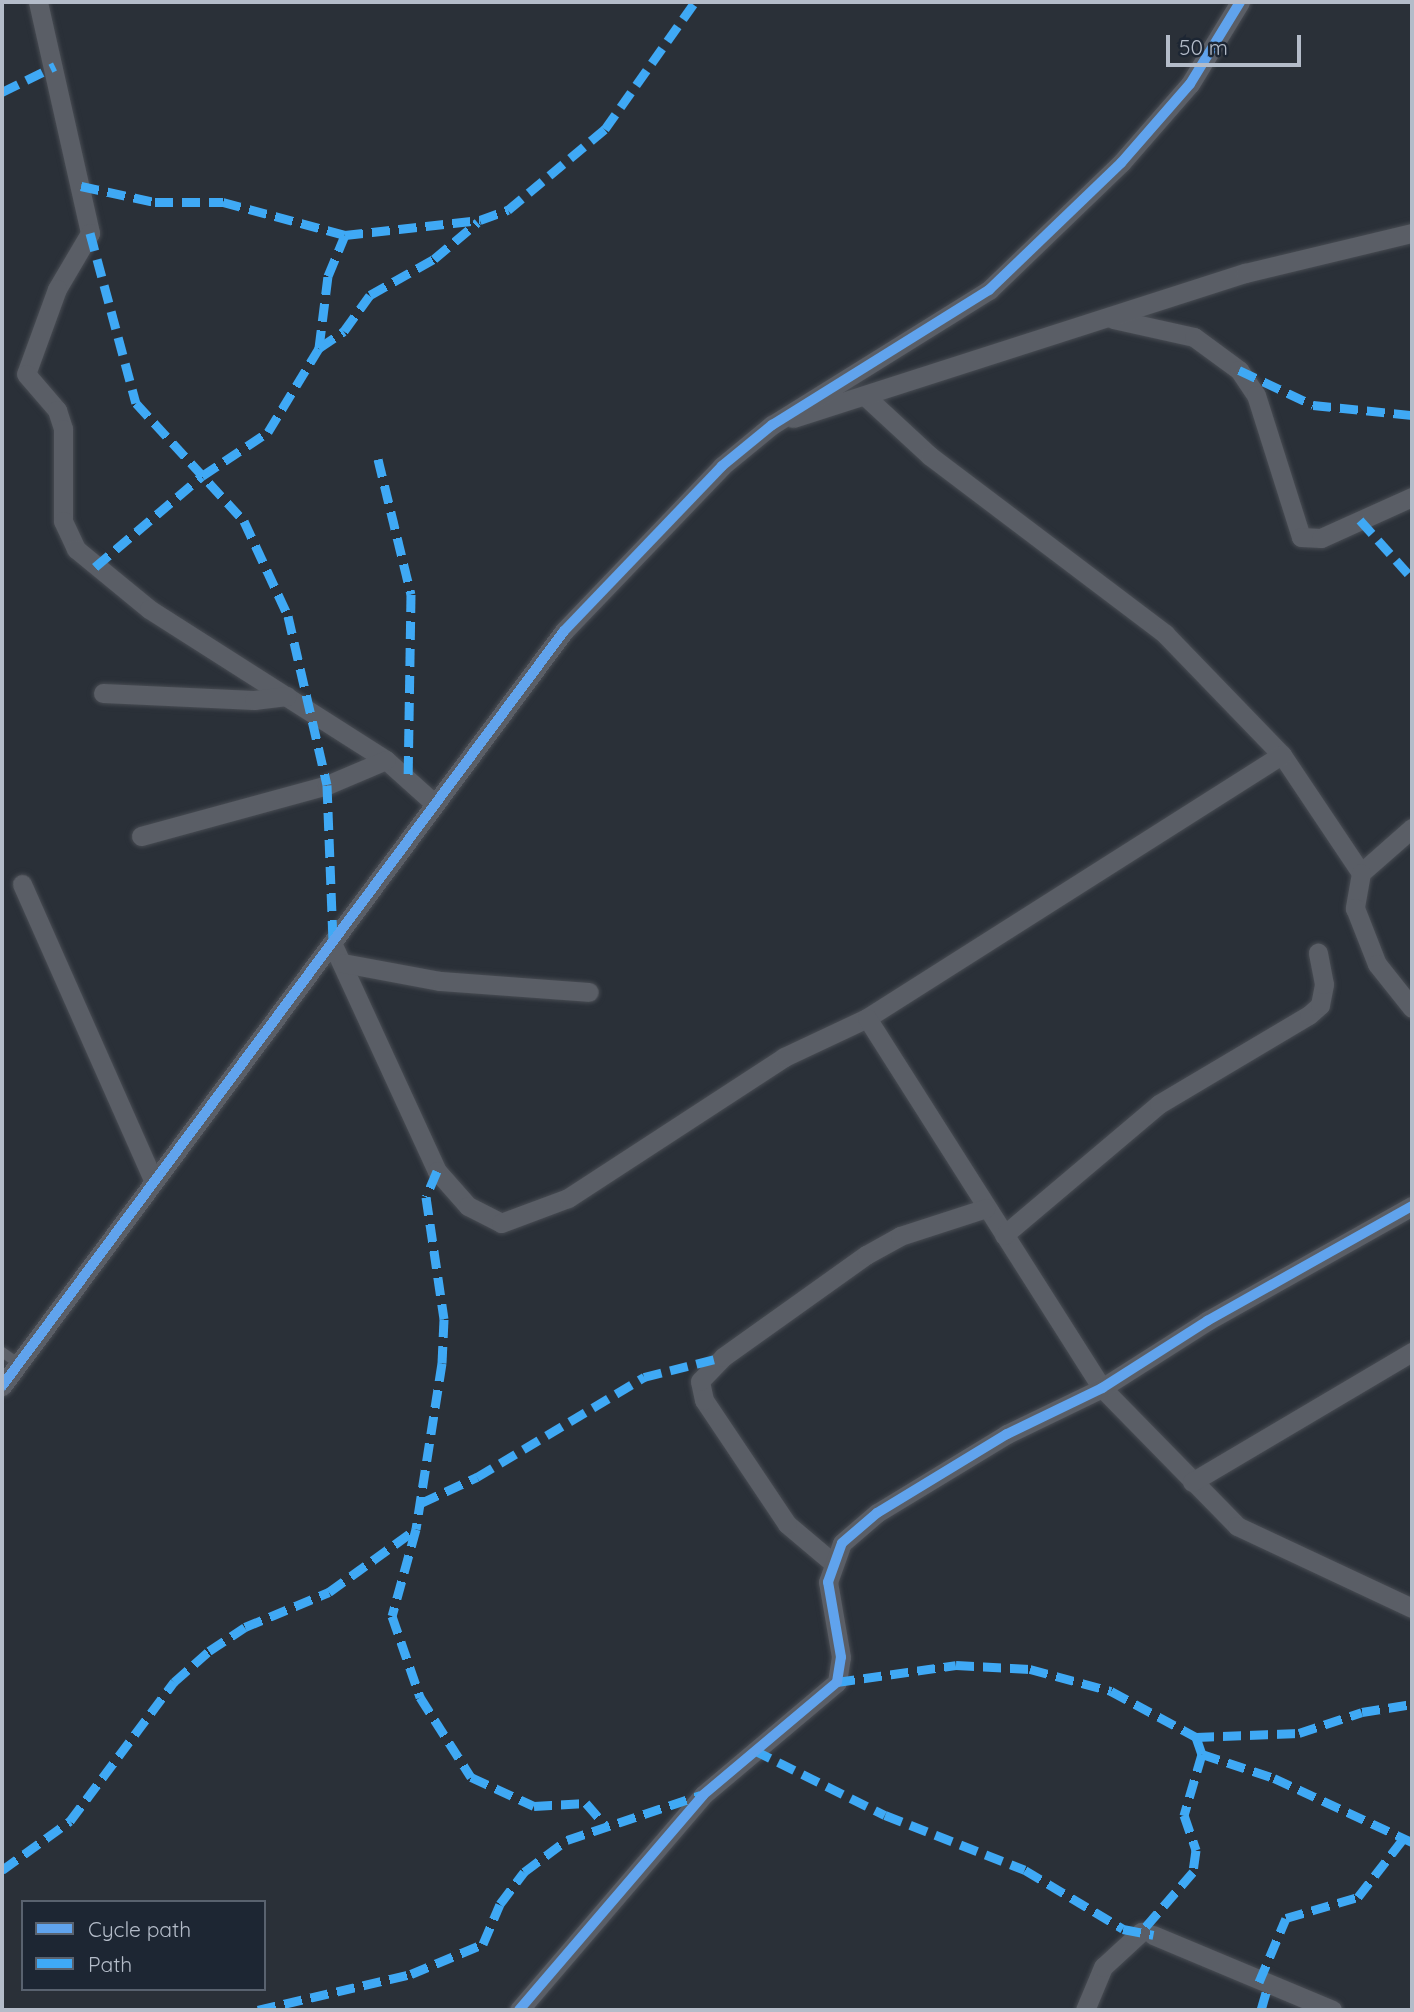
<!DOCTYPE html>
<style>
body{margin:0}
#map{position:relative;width:1414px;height:2012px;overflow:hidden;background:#2a3038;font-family:Quicksand,sans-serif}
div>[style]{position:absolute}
.roads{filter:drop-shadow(0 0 2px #484c53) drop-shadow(0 0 2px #484c53)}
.lane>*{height:10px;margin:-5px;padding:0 5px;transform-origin:5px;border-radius:5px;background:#5a5e66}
.street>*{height:19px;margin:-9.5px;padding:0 9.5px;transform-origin:9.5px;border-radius:9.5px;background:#5a5e66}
.quiet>*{height:9px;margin-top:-4.5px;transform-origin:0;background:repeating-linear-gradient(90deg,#3fa9f5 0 18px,transparent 0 27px)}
.cycleway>*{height:10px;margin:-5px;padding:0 5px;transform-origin:5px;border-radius:5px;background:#60a3ed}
span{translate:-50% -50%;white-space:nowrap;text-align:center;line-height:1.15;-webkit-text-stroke:7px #1d2633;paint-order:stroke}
.frame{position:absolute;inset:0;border:4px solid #b4bcc9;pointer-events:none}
.legend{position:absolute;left:21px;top:1900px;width:245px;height:91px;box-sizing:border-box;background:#1d2633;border:2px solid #59626f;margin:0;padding:9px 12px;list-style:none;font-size:21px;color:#b4bcc9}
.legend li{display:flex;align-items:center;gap:14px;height:35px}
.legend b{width:35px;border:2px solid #59626f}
.scale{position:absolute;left:1166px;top:35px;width:135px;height:32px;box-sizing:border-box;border:4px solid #b4bcc9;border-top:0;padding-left:9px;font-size:21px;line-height:24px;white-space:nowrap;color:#b4bcc9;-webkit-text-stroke:5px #1d2633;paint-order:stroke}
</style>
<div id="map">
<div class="roads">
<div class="lane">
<i style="left:2px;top:1352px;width:19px;rotate:35deg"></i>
</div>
<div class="street">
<i style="left:38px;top:2px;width:237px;rotate:77.3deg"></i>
<i style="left:90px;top:233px;width:65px;rotate:120.5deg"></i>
<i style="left:57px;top:289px;width:90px;rotate:110deg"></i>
<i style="left:26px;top:374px;width:48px;rotate:49.3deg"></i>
<i style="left:57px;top:410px;width:20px;rotate:72deg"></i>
<i style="left:63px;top:429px;width:92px;rotate:90deg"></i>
<i style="left:63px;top:521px;width:31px;rotate:65deg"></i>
<i style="left:76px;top:549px;width:94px;rotate:39.4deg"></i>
<i style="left:149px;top:609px;width:281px;rotate:32.5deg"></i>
<i style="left:386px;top:760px;width:64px;rotate:41.9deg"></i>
<i style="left:1113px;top:319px;width:83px;rotate:12.5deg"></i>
<i style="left:1194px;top:337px;width:56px;rotate:36.3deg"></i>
<i style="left:1239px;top:370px;width:30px;rotate:56deg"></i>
<i style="left:1256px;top:395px;width:149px;rotate:72.4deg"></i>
<i style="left:1301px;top:537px;width:20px;rotate:3deg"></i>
<i style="left:1321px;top:538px;width:100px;rotate:-24.3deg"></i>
<i style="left:865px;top:396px;width:88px;rotate:42.7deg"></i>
<i style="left:930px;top:456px;width:295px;rotate:37.1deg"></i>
<i style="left:1165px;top:634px;width:168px;rotate:46deg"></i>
<i style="left:1282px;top:755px;width:142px;rotate:56.2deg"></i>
<i style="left:793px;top:418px;width:475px;rotate:-17.8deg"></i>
<i style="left:1245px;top:273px;width:172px;rotate:-13.5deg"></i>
<i style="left:103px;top:693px;width:151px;rotate:2.7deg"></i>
<i style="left:254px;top:700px;width:33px;rotate:-7deg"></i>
<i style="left:1412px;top:828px;width:68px;rotate:138.6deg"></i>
<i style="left:1361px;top:873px;width:36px;rotate:100deg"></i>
<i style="left:1355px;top:908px;width:60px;rotate:68.6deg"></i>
<i style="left:1377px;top:964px;width:56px;rotate:51.5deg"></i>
<i style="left:141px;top:836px;width:193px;rotate:-15.3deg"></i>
<i style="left:327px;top:785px;width:64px;rotate:-23deg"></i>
<i style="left:22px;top:884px;width:321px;rotate:66.1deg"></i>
<i style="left:333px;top:945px;width:249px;rotate:65.3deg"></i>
<i style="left:437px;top:1171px;width:47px;rotate:48.5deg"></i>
<i style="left:468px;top:1206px;width:37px;rotate:27deg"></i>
<i style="left:501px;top:1223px;width:72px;rotate:-20.5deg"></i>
<i style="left:568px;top:1198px;width:258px;rotate:-33.1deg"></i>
<i style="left:784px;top:1057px;width:92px;rotate:-25.2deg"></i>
<i style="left:867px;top:1018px;width:491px;rotate:-32.4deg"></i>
<i style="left:343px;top:963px;width:99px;rotate:10.5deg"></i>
<i style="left:440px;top:981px;width:149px;rotate:4.2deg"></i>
<i style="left:867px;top:1018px;width:438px;rotate:57.6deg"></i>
<i style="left:1102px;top:1388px;width:193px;rotate:45.6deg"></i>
<i style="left:1237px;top:1526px;width:193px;rotate:25.1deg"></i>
<i style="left:1004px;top:1235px;width:203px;rotate:-40.2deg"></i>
<i style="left:1159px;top:1104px;width:174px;rotate:-30.7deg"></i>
<i style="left:1309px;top:1015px;width:15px;rotate:-42deg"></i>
<i style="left:1320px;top:1005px;width:21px;rotate:-79deg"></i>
<i style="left:1324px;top:984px;width:32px;rotate:-101deg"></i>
<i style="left:2px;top:1386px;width:941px;rotate:-53.34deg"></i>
<i style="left:564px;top:631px;width:228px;rotate:-46.2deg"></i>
<i style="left:722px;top:466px;width:65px;rotate:-39.4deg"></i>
<i style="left:772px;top:425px;width:256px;rotate:-31.9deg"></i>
<i style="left:989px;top:290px;width:183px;rotate:-43.9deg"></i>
<i style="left:1121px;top:163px;width:105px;rotate:-48.9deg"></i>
<i style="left:1190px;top:84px;width:96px;rotate:-58.6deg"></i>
<i style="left:1192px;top:1482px;width:256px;rotate:-30.6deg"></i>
<i style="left:832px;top:1562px;width:59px;rotate:-139.8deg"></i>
<i style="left:787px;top:1524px;width:149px;rotate:-123.8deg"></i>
<i style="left:704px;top:1400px;width:19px;rotate:-102deg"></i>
<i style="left:700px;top:1381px;width:33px;rotate:-46deg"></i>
<i style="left:723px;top:1357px;width:176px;rotate:-35.5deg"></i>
<i style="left:866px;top:1255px;width:39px;rotate:-29deg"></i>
<i style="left:900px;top:1236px;width:90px;rotate:-18deg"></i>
<i style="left:1153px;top:1935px;width:194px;rotate:22.7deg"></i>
<i style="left:519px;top:2010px;width:283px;rotate:-49.4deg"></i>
<i style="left:703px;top:1795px;width:175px;rotate:-40.1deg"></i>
<i style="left:837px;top:1682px;width:25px;rotate:-81deg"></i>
<i style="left:841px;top:1657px;width:76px;rotate:-99.8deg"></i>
<i style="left:828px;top:1582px;width:41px;rotate:-70.3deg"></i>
<i style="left:842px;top:1543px;width:46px;rotate:-40.6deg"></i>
<i style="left:877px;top:1513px;width:152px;rotate:-31.3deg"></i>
<i style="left:1007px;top:1434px;width:106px;rotate:-25.8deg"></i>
<i style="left:1102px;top:1388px;width:125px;rotate:-32.5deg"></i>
<i style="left:1207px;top:1321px;width:235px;rotate:-29.3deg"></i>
<i style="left:1085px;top:2010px;width:47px;rotate:-67.3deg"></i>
<i style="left:1103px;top:1967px;width:52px;rotate:-42.6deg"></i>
</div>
</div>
<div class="quiet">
<i style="left:2px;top:92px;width:59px;rotate:-26.1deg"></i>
<i style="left:81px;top:186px;width:76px;rotate:12.2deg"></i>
<i style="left:155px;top:202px;width:68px"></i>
<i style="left:223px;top:202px;width:126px;rotate:15.1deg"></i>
<i style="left:345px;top:235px;width:136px;rotate:-6.3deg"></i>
<i style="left:480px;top:220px;width:30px;rotate:-20deg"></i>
<i style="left:508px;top:210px;width:126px;rotate:-39.9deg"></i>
<i style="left:605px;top:129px;width:156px;rotate:-54.7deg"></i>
<i style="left:90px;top:233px;width:176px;rotate:74.9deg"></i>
<i style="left:136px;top:403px;width:160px;rotate:47.5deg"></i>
<i style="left:244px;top:521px;width:105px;rotate:65.1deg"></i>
<i style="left:288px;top:616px;width:173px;rotate:77deg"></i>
<i style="left:327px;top:785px;width:156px;rotate:87.8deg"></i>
<i style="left:319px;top:348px;width:30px;rotate:-34deg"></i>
<i style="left:344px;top:331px;width:44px;rotate:-54.2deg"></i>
<i style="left:370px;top:295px;width:73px;rotate:-29.4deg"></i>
<i style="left:434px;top:259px;width:57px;rotate:-40.1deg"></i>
<i style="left:1239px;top:370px;width:82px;rotate:25.3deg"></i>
<i style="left:1313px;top:405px;width:100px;rotate:5.8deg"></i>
<i style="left:378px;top:459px;width:139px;rotate:76.3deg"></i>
<i style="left:411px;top:594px;width:187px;rotate:90.9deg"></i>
<i style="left:1360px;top:520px;width:78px;rotate:48.1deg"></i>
<i style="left:95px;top:567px;width:140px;rotate:-40.4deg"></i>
<i style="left:202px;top:476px;width:79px;rotate:-33.7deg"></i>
<i style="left:268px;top:432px;width:98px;rotate:-58.7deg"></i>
<i style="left:319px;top:348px;width:73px;rotate:-82.9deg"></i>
<i style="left:328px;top:276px;width:44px;rotate:-67.5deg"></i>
<i style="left:437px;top:1171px;width:28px;rotate:113deg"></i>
<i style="left:426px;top:1197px;width:123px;rotate:81.6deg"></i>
<i style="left:444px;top:1319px;width:44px;rotate:92.6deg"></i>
<i style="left:442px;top:1363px;width:168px;rotate:98.9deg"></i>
<i style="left:416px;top:1529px;width:90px;rotate:105.4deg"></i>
<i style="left:392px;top:1616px;width:86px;rotate:70.9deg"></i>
<i style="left:420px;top:1697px;width:95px;rotate:57.5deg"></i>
<i style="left:471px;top:1777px;width:69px;rotate:24.7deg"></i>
<i style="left:534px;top:1806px;width:52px;rotate:-3.3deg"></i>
<i style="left:586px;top:1803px;width:29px;rotate:49deg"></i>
<i style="left:421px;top:1503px;width:62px;rotate:-24.9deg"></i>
<i style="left:477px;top:1477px;width:195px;rotate:-30.9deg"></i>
<i style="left:644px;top:1377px;width:81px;rotate:-14.2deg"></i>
<i style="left:837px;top:1682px;width:120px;rotate:-8.1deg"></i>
<i style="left:956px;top:1665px;width:74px;rotate:3.1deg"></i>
<i style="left:1030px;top:1669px;width:84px;rotate:15.2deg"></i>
<i style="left:1111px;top:1691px;width:97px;rotate:28.4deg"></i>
<i style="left:1196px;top:1737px;width:18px;rotate:71deg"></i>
<i style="left:1202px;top:1754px;width:64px;rotate:106.4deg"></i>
<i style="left:1184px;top:1815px;width:37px;rotate:71deg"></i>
<i style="left:1196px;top:1850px;width:22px;rotate:98deg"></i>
<i style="left:1193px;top:1872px;width:79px;rotate:130.9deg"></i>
<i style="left:1196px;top:1737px;width:103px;rotate:-2.2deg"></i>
<i style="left:1299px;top:1733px;width:66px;rotate:-18.4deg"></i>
<i style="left:1362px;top:1712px;width:51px;rotate:-9.1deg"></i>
<i style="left:754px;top:1750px;width:146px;rotate:26.4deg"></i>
<i style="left:885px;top:1815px;width:150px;rotate:21.4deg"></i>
<i style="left:1025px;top:1870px;width:114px;rotate:31deg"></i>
<i style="left:1123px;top:1929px;width:31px;rotate:11deg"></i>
<i style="left:1202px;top:1754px;width:76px;rotate:18.4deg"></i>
<i style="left:1274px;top:1778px;width:152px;rotate:24.9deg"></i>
<i style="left:2px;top:1870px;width:84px;rotate:-35.8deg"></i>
<i style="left:70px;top:1821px;width:174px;rotate:-53.2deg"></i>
<i style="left:174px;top:1682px;width:47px;rotate:-41.5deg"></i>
<i style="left:209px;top:1651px;width:43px;rotate:-33.7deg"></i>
<i style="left:245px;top:1627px;width:91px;rotate:-22.6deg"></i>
<i style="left:329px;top:1592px;width:107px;rotate:-35.9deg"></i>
<i style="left:1259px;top:1982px;width:69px;rotate:-67.1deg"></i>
<i style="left:1286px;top:1918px;width:75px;rotate:-16.3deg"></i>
<i style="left:1358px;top:1897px;width:75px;rotate:-52.1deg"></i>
<i style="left:258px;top:2010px;width:157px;rotate:-13.2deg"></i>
<i style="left:411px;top:1974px;width:78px;rotate:-22.6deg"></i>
<i style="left:483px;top:1944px;width:43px;rotate:-67deg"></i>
<i style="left:500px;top:1904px;width:40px;rotate:-53deg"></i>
<i style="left:524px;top:1872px;width:54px;rotate:-36.7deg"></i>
<i style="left:567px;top:1840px;width:141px;rotate:-18.6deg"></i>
<i style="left:1261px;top:2010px;width:26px;rotate:-74deg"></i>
</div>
<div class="cycleway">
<i style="left:2px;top:1386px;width:941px;rotate:-53.34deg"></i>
<i style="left:564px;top:631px;width:228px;rotate:-46.2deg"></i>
<i style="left:722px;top:466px;width:65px;rotate:-39.4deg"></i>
<i style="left:772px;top:425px;width:256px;rotate:-31.9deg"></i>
<i style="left:989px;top:290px;width:183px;rotate:-43.9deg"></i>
<i style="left:1121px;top:163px;width:105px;rotate:-48.9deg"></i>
<i style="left:1190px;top:84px;width:96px;rotate:-58.6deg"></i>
<i style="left:519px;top:2010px;width:283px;rotate:-49.4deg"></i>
<i style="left:703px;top:1795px;width:175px;rotate:-40.1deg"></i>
<i style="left:837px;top:1682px;width:25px;rotate:-81deg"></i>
<i style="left:841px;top:1657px;width:76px;rotate:-99.8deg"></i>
<i style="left:828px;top:1582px;width:41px;rotate:-70.3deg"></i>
<i style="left:842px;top:1543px;width:46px;rotate:-40.6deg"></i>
<i style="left:877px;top:1513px;width:152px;rotate:-31.3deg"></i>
<i style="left:1007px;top:1434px;width:106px;rotate:-25.8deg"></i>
<i style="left:1102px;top:1388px;width:125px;rotate:-32.5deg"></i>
<i style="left:1207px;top:1321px;width:235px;rotate:-29.3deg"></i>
</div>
<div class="frame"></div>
<ul class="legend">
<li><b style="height:9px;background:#60a3ed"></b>Cycle path</li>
<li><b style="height:9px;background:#3fa9f5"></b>Path</li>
</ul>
<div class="scale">50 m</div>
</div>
